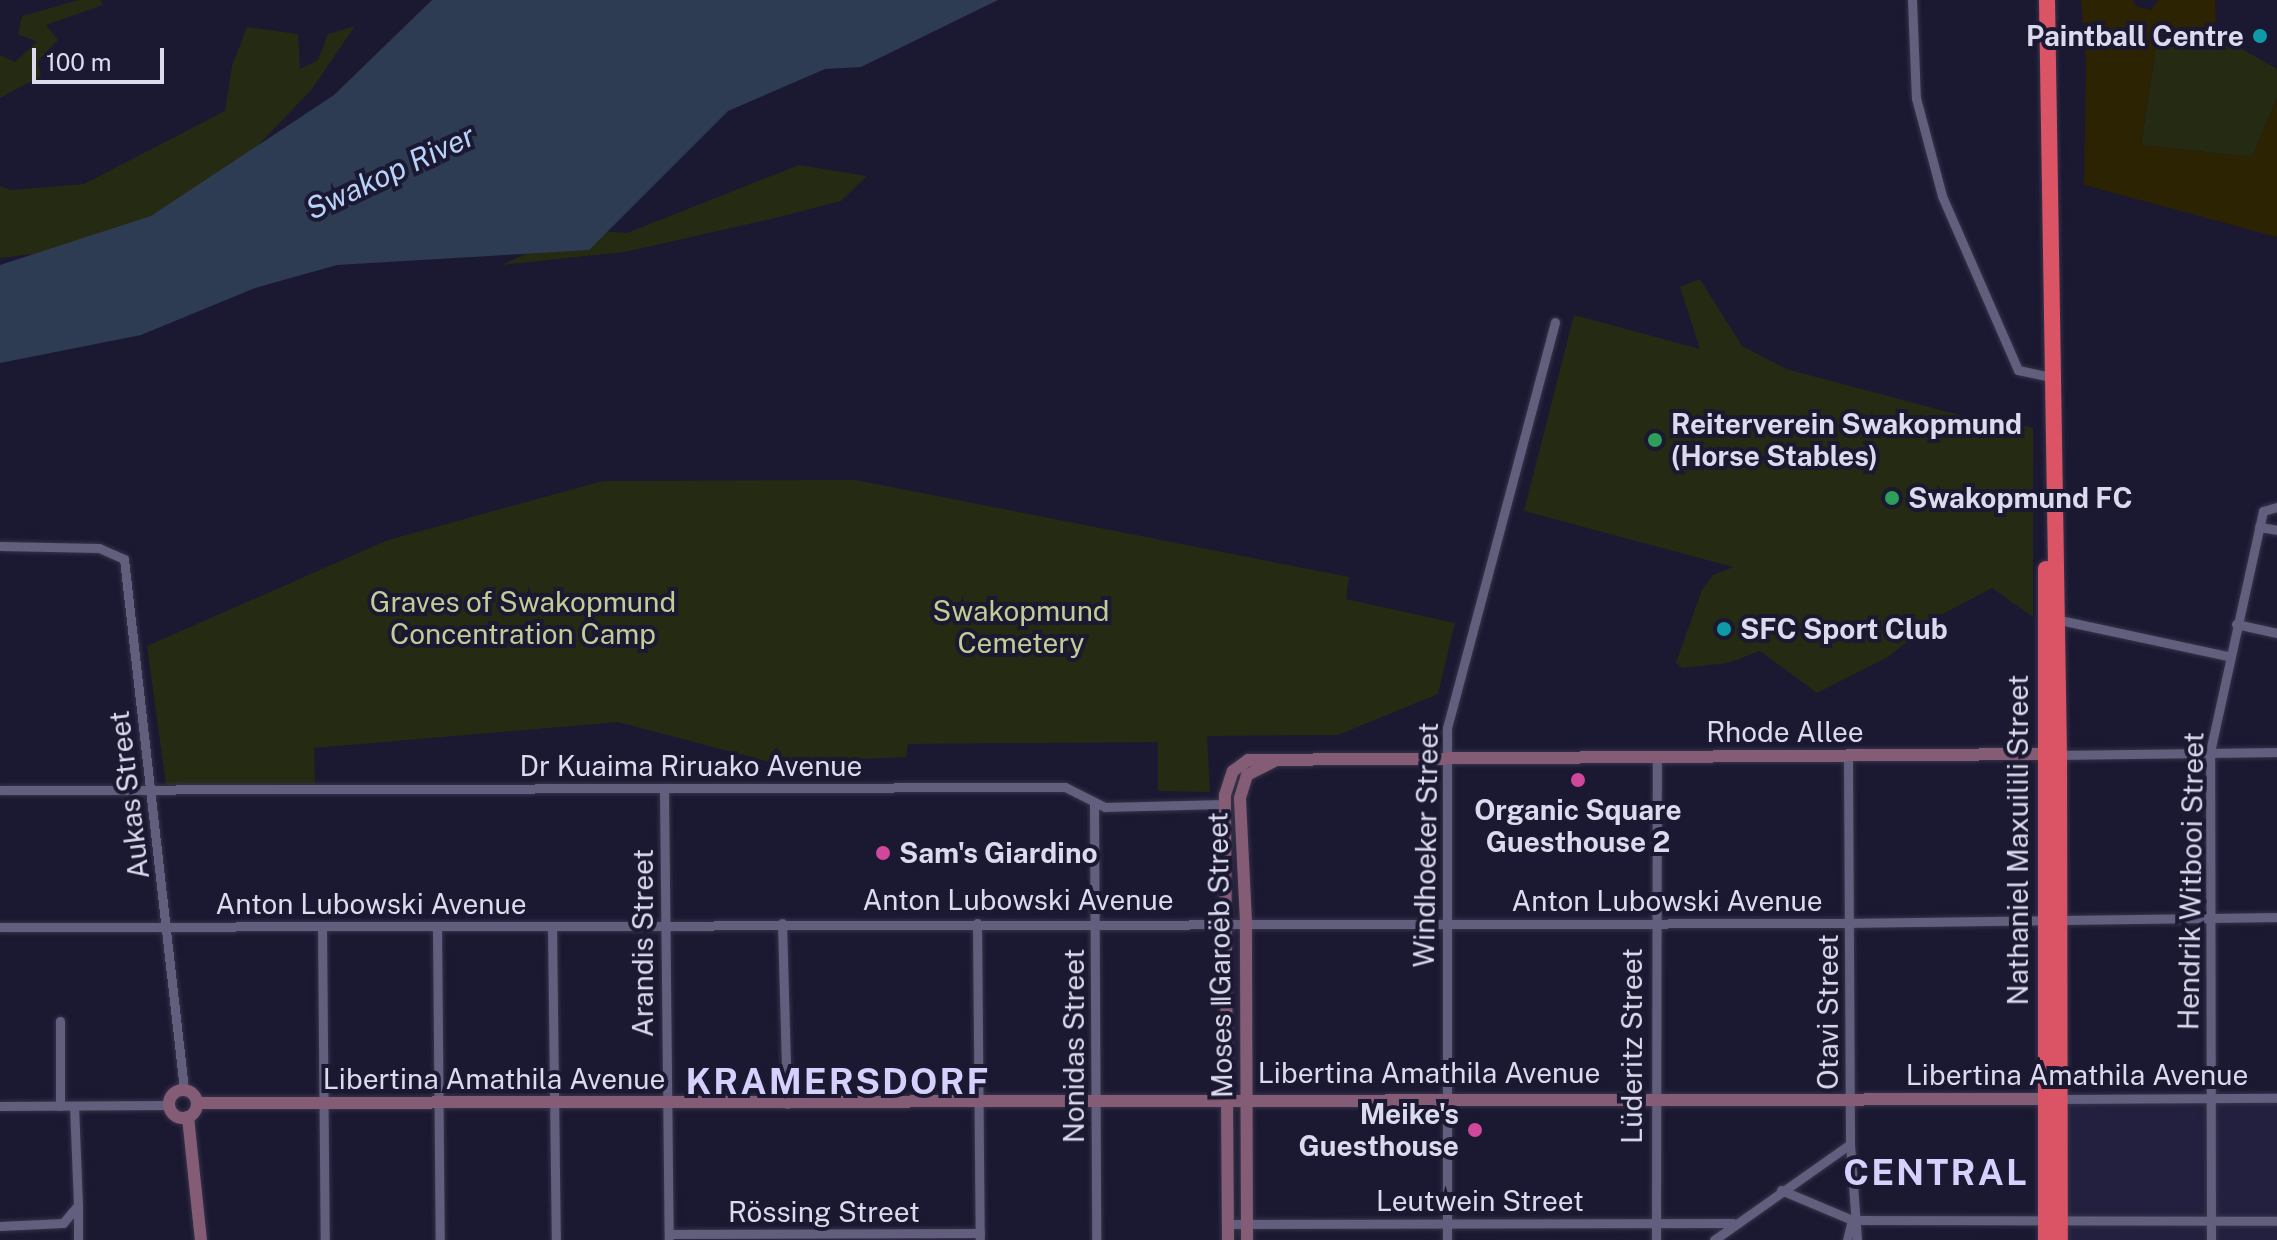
<!DOCTYPE html>
<meta charset="utf-8">
<style>
body{margin:0}
#map{position:relative;width:2277px;height:1240px;overflow:hidden;background:#1b1832;font-family:"Public Sans",sans-serif}
div>[style]{position:absolute}
.built>*{inset:0;background:#231f3f;transform-origin:0 0}
.green>*{inset:0;background:#252a12}
.sand>*{inset:0;background:#2b2302}
.water>*{inset:0;background:#2d3c53}
.roads{filter:drop-shadow(0 0 2px #363348) drop-shadow(0 0 2px #363348)}
.street>*{height:9px;margin:-4.5px;padding:0 4.5px;transform-origin:4.5px;border-radius:4.5px;background:#615f7d}
.secondary>*{height:12px;margin:-6px;padding:0 6px;transform-origin:6px;border-radius:6px;background:#855c76}
.secondary>.ring{margin:-6px;padding:0;box-sizing:content-box;background:none;border:12px solid #855c76;border-radius:50%}
.highway>*{height:16px;margin:-8px;padding:0 8px;transform-origin:8px;border-radius:8px;background:#da5465}
.dots>*{width:22px;height:22px;translate:-50% -50%;box-sizing:border-box;border:4px solid #1b1832;border-radius:50%}
span{translate:-50% -50%;white-space:nowrap;text-align:center;line-height:1.15;-webkit-text-stroke:8px #1b1832;paint-order:stroke}
.poi-label{font-size:28px;color:#dbdbed;font-weight:700}
.right{translate:-100% -50%;text-align:right}
.left{translate:0 -50%;text-align:left}
.park-label{font-size:28px;color:#c1cd96}
.street-label{font-size:28px;color:#dbdbed}
.water-label{font-size:30px;color:#b8d2f8;font-style:italic}
.district-label{font-size:36px;color:#d6d0fc;font-weight:700;letter-spacing:2px}
.scale{position:absolute;left:32px;top:48px;width:132px;height:36px;box-sizing:border-box;border:4px solid #dbdbed;border-top:0;padding-left:10px;font-size:24px;line-height:28px;white-space:nowrap;color:#dbdbed;-webkit-text-stroke:6px #1b1832;paint-order:stroke}
</style>
<div id="map">
<div class="built">
<i style="left:2064px;top:1102px;width:213px;height:138px"></i>
</div>
<div class="green">
<i style="clip-path:polygon(79px 0,100px 0,103px 5px,46px 25px,58px 40px,38px 61px,41px 76px,0 98px,0 55px,15px 62px,37px 42px,18px 34px,22px 16px)"></i>
<i style="clip-path:polygon(355px 26px,312px 89px,229px 176px,92px 247px,0 258px,0 186px,11px 190px,84px 184px,225px 111px,232px 66px,247px 27px,298px 34px,300px 69px,318px 60px,328px 34px)"></i>
<i style="clip-path:polygon(2216px 34px,2277px 69px,2277px 98px,2252px 157px,2141px 145px,2156px 46px,2204px 45px)"></i>
<i style="clip-path:polygon(799px 165px,867px 176px,841px 201px,775px 218px,625px 252px,502px 265px,576px 229px,627px 233px)"></i>
<i style="clip-path:polygon(1700px 279px,1742px 346px,1786px 369px,1997px 425px,2002px 420px,2033px 428px,2033px 617px,1992px 588px,1939px 616px,1888px 657px,1817px 693px,1760px 651px,1728px 663px,1682px 668px,1676px 662px,1702px 590px,1713px 575px,1733px 567px,1524px 511px,1574px 315px,1700px 349px,1680px 287px)"></i>
<i style="clip-path:polygon(856px 480px,1349px 577px,1346px 599px,1455px 623px,1438px 694px,1338px 735px,1207px 736px,1210px 792px,1158px 791px,1158px 742px,908px 744px,906px 757px,773px 763px,618px 722px,314px 748px,315px 784px,166px 785px,147px 646px,388px 540px,603px 481px)"></i>
</div>
<div class="sand">
<i style="clip-path:polygon(2081px 0,2133px 0,2136px 6px,2151px 10px,2158px 0,2215px 0,2216px 34px,2204px 45px,2156px 47px,2141px 145px,2252px 157px,2277px 98px,2277px 237px,2084px 185px,2086px 62px)"></i>
</div>
<div class="water">
<i style="clip-path:polygon(432px 0,998px 0,861px 67px,825px 69px,728px 111px,589px 250px,337px 265px,255px 288px,141px 335px,0 363px,0 265px,151px 216px,334px 95px)"></i>
</div>
<div class="roads">
<div class="street">
<i style="left:1912px;top:0;width:98px;rotate:87.7deg"></i>
<i style="left:1916px;top:98px;width:101px;rotate:75.1deg"></i>
<i style="left:1942px;top:196px;width:190px;rotate:66.4deg"></i>
<i style="left:2018px;top:370px;width:33px;rotate:12deg"></i>
<i style="left:2259px;top:527px;width:18px;rotate:9deg"></i>
<i style="left:0;top:546px;width:99px;rotate:1.2deg"></i>
<i style="left:99px;top:548px;width:27px;rotate:24deg"></i>
<i style="left:124px;top:559px;width:533px;rotate:83.54deg"></i>
<i style="left:2055px;top:619px;width:177px;rotate:12.1deg"></i>
<i style="left:2236px;top:624px;width:42px;rotate:12.4deg"></i>
<i style="left:2059px;top:755px;width:218px;rotate:-0.8deg"></i>
<i style="left:1848px;top:757px;width:387px;rotate:89.7deg"></i>
<i style="left:1850px;top:1144px;width:96px;rotate:85.8deg"></i>
<i style="left:664px;top:789px;width:451px;rotate:89.4deg"></i>
<i style="left:0;top:790px;width:1065px;rotate:-0.16deg"></i>
<i style="left:1065px;top:787px;width:45px;rotate:26.6deg"></i>
<i style="left:1105px;top:807px;width:119px;rotate:-1.4deg"></i>
<i style="left:1094px;top:803px;width:437px;rotate:89.7deg"></i>
<i style="left:782px;top:923px;width:181px;rotate:88.4deg"></i>
<i style="left:977px;top:923px;width:317px;rotate:89.5deg"></i>
<i style="left:322px;top:926px;width:314px;rotate:89.5deg"></i>
<i style="left:437px;top:926px;width:314px;rotate:89.5deg"></i>
<i style="left:552px;top:926px;width:314px;rotate:89.3deg"></i>
<i style="left:0;top:927px;width:1849px;rotate:-0.12deg"></i>
<i style="left:1849px;top:923px;width:428px;rotate:-0.8deg"></i>
<i style="left:2059px;top:1099px;width:218px;rotate:-0.3deg"></i>
<i style="left:0;top:1106px;width:169px;rotate:-0.3deg"></i>
<i style="left:60px;top:1106px;width:85px;rotate:-90deg"></i>
<i style="left:1781px;top:1190px;width:77px;rotate:22.9deg"></i>
<i style="left:1852px;top:1220px;width:425px;rotate:0.1deg"></i>
<i style="left:78px;top:1205px;width:35px;rotate:90deg"></i>
<i style="left:1229px;top:1224px;width:504px;rotate:-0.11deg"></i>
<i style="left:0;top:1226px;width:63px;rotate:-2.7deg"></i>
<i style="left:63px;top:1223px;width:23px;rotate:-50deg"></i>
<i style="left:78px;top:1205px;width:99px;rotate:-92.3deg"></i>
<i style="left:669px;top:1234px;width:311px;rotate:-0.2deg"></i>
<i style="left:1447px;top:1240px;width:512px;rotate:-90deg"></i>
<i style="left:1447px;top:728px;width:420px;rotate:-75.1deg"></i>
<i style="left:1656px;top:1240px;width:484px;rotate:-89.9deg"></i>
<i style="left:1714px;top:1240px;width:166px;rotate:-35.2deg"></i>
<i style="left:1847px;top:1240px;width:21px;rotate:-76deg"></i>
<i style="left:2211px;top:1240px;width:488px;rotate:-90.1deg"></i>
<i style="left:2210px;top:752px;width:247px;rotate:-77.6deg"></i>
<i style="left:2263px;top:511px;width:15px;rotate:-16deg"></i>
</div>
<div class="secondary">
<i class="ring" style="left:169px;top:1090px;width:16px;height:16px"></i>
<i style="left:198px;top:1103px;width:1854px;rotate:-0.12deg"></i>
<i style="left:188px;top:1117px;width:124px;rotate:84deg"></i>
<i style="left:1228px;top:1240px;width:445px;rotate:-90.4deg"></i>
<i style="left:1225px;top:795px;width:25px;rotate:-72deg"></i>
<i style="left:1233px;top:771px;width:19px;rotate:-36deg"></i>
<i style="left:1248px;top:760px;width:804px;rotate:-0.43deg"></i>
<i style="left:1247px;top:1240px;width:318px;rotate:-90.2deg"></i>
<i style="left:1246px;top:922px;width:124px;rotate:-92.8deg"></i>
<i style="left:1240px;top:798px;width:24px;rotate:-73deg"></i>
<i style="left:1247px;top:775px;width:30px;rotate:-27deg"></i>
</div>
<div class="highway">
<i style="left:2047px;top:0;width:755px;rotate:89.09deg"></i>
<i style="left:2059px;top:755px;width:485px;rotate:89.9deg"></i>
<i style="left:2046px;top:569px;width:671px;rotate:90deg"></i>
</div>
</div>
<div class="dots">
<i style="left:2260px;top:36px;background:#0f9aa8"></i>
<i style="left:1655px;top:440px;background:#2e9e5b"></i>
<i style="left:1892px;top:498px;background:#2e9e5b"></i>
<i style="left:1724px;top:629px;background:#0f9aa8"></i>
<i style="left:1578px;top:780px;background:#d1479c"></i>
<i style="left:883px;top:853px;background:#d1479c"></i>
<i style="left:1475px;top:1130px;background:#d1479c"></i>
</div>
<div class="poi-label">
<span class="right" style="left:2244px;top:36px">Paintball Centre</span>
<span class="left" style="left:1671px;top:440px">Reiterverein Swakopmund<br>(Horse Stables)</span>
<span class="left" style="left:1908px;top:498px">Swakopmund FC</span>
<span class="left" style="left:1740px;top:629px">SFC Sport Club</span>
<span style="left:1578px;top:826px">Organic Square<br>Guesthouse 2</span>
<span class="left" style="left:899px;top:853px">Sam's Giardino</span>
<span class="right" style="left:1459px;top:1130px">Meike's<br>Guesthouse</span>
</div>
<div class="park-label">
<span style="left:523px;top:618px">Graves of Swakopmund<br>Concentration Camp</span>
<span style="left:1021px;top:627px">Swakopmund<br>Cemetery</span>
</div>
<div class="street-label">
<span style="left:1785px;top:732px">Rhode Allee</span>
<span style="left:691px;top:766px">Dr Kuaima Riruako Avenue</span>
<span style="left:129px;top:795px;rotate:-97deg">Aukas Street</span>
<span style="left:2018px;top:840px;rotate:-90deg">Nathaniel Maxuilili Street</span>
<span style="left:1426px;top:845px;rotate:-89deg">Windhoeker Street</span>
<span style="left:2191px;top:881px;rotate:-89deg">Hendrik Witbooi Street</span>
<span style="left:1018px;top:900px">Anton Lubowski Avenue</span>
<span style="left:1667px;top:901px">Anton Lubowski Avenue</span>
<span style="left:371px;top:904px">Anton Lubowski Avenue</span>
<span style="left:643px;top:943px;rotate:-90deg">Arandis Street</span>
<span style="left:1220px;top:955px;rotate:-91deg">Moses ǁGaroëb Street</span>
<span style="left:1828px;top:1012px;rotate:-90deg">Otavi Street</span>
<span style="left:1074px;top:1046px;rotate:-90deg">Nonidas Street</span>
<span style="left:1632px;top:1046px;rotate:-90deg">Lüderitz Street</span>
<span style="left:1429px;top:1073px">Libertina Amathila Avenue</span>
<span style="left:2077px;top:1075px">Libertina Amathila Avenue</span>
<span style="left:494px;top:1079px">Libertina Amathila Avenue</span>
<span style="left:1480px;top:1201px">Leutwein Street</span>
<span style="left:824px;top:1212px">Rössing Street</span>
</div>
<div class="water-label">
<span style="left:390px;top:172px;rotate:-25deg">Swakop River</span>
</div>
<div class="district-label">
<span style="left:838px;top:1082px">KRAMERSDORF</span>
<span style="left:1936px;top:1173px">CENTRAL</span>
</div>
<div class="scale">100 m</div>
</div>
